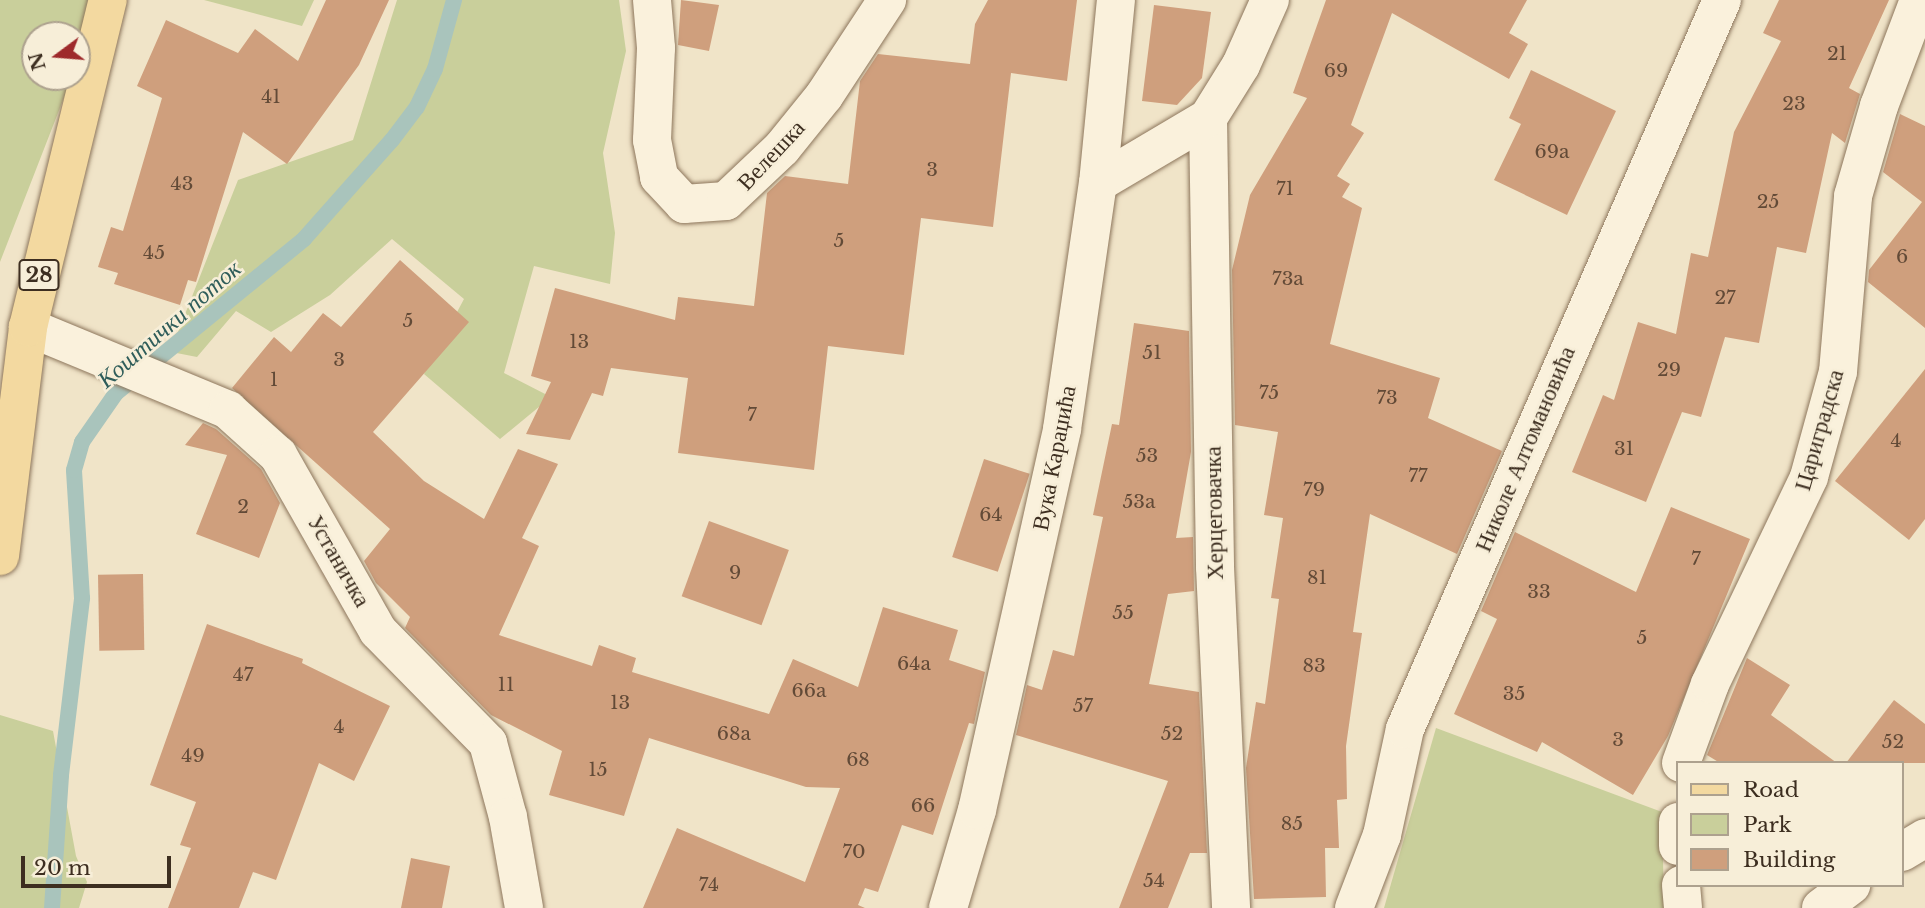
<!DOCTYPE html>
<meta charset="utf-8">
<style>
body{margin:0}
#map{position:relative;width:1925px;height:908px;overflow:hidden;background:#f0e4c8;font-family:"Libre Baskerville",serif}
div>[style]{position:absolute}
.green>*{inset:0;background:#c9cf9b}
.stream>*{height:16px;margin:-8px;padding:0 8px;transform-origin:8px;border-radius:8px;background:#a9c4bc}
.building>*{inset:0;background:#cf9f7d;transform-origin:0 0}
.roads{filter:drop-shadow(0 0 2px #8d765c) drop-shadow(0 0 2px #8d765c)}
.minor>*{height:38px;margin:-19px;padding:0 19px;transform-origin:19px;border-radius:19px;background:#faf1dc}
.primary>*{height:38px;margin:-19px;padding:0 19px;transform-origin:19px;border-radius:19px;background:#f3d9a0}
span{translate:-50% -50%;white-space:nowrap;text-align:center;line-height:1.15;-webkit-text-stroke:5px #f7eed8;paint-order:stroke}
.number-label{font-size:19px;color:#624a37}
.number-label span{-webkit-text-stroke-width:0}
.shield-label span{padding:2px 5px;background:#f7eed8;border:2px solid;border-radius:5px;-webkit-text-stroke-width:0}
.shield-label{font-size:21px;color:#3d2e20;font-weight:700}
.street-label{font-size:23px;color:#3d2e20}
.water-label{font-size:24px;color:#2f5d5a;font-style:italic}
.legend{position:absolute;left:1676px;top:761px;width:228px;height:126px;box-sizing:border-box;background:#f7eed8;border:2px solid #ada18e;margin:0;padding:9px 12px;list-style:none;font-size:21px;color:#3d2e20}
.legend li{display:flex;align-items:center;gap:14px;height:35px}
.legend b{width:35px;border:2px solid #ada18e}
.north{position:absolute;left:21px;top:21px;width:70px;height:70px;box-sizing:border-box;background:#f7eed8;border:2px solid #ada18e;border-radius:50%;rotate:254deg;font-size:19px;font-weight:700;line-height:28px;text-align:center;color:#3d2e20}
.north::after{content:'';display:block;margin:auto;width:24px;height:32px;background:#9e2a2b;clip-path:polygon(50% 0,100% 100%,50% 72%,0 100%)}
.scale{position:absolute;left:21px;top:856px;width:150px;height:32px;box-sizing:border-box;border:4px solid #3d2e20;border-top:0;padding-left:9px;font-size:21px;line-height:24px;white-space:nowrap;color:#3d2e20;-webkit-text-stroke:5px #f7eed8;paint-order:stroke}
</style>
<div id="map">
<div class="green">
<i style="clip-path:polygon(0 0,89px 0,77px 55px,77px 35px,35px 35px,35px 77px,72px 77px,0 262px)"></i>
<i style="clip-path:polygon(204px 0,314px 0,302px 26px)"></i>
<i style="clip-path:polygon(397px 0,619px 0,626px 51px,603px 153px,615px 233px,610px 284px,534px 266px,504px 373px,551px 397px,500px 439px,424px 374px,464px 299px,392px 239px,330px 295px,271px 332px,236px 311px,197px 357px,161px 350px,178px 332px,238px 180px,353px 140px)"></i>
<i style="clip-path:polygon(0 715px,53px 731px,76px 856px,87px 882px,79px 908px,0 908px)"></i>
<i style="clip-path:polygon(1436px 728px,1662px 812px,1664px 908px,1384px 908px)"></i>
</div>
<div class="stream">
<i style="left:52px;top:908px;width:133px;rotate:-86.1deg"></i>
<i style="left:61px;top:775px;width:178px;rotate:-83.2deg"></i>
<i style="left:82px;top:598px;width:128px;rotate:-93.6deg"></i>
<i style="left:74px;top:470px;width:29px;rotate:-74deg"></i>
<i style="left:82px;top:442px;width:60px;rotate:-55.2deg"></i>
<i style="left:116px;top:393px;width:243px;rotate:-39.3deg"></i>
<i style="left:304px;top:239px;width:132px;rotate:-48.4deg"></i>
<i style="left:392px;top:140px;width:41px;rotate:-52.9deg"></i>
<i style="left:417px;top:107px;width:42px;rotate:-64.7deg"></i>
<i style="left:435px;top:69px;width:72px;rotate:-74.6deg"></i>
</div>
<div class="building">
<i style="clip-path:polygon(326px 0,389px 0,359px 65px,287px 164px,243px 132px,196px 282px,188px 280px,180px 305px,114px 284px,118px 273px,98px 267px,111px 227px,123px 231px,162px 98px,137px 86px,166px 20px,238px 53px,255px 29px,298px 61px)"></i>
<i style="clip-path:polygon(681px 0,719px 5px,709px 51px,678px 45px)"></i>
<i style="clip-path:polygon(988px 0,1077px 0,1067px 81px,1011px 73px,993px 227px,921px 218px,904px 355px,828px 346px,814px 470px,678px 453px,688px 378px,611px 368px,603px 396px,592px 393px,570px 440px,526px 434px,551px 382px,531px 376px,555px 288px,675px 320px,678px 297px,754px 306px,767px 193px,785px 176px,848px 184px,860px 81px,878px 54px,970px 64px,975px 24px)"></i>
<i style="clip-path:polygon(1326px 0,1527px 0,1509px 33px,1528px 44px,1509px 79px,1392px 13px,1351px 125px,1364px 133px,1337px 176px,1350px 184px,1342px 197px,1362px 208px,1330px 344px,1440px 378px,1428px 418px,1502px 451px,1457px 554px,1370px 514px,1353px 632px,1362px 633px,1346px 746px,1347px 799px,1337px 800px,1339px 848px,1325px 848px,1326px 897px,1254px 899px,1246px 768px,1256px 702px,1265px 704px,1279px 599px,1271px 598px,1283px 518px,1264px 515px,1278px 432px,1235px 425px,1232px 270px,1250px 195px,1307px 98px,1293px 93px)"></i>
<i style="clip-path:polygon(1779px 0,1889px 0,1849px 88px,1860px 94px,1845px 143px,1832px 133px,1806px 253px,1777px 247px,1759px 343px,1725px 337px,1701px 417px,1682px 412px,1646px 502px,1572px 472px,1603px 395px,1614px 400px,1638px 322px,1676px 334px,1691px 253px,1708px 257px,1734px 132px,1781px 41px,1763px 33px)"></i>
<i style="clip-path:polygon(1154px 5px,1211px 12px,1202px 78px,1177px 105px,1142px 101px)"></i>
<i style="clip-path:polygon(1531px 70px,1616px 111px,1567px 215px,1494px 180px,1521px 124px,1509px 118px)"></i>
<i style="clip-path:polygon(1900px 114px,1925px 126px,1925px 328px,1868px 282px,1869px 270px,1922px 202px,1883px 172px)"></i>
<i style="clip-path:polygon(400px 260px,469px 322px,373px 432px,424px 481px,484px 519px,518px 449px,558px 464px,522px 538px,539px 546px,499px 635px,592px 666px,599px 645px,636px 658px,632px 672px,769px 714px,793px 659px,858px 687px,883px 607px,958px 630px,949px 660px,985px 672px,974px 724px,969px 723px,933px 835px,902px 825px,878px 892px,865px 888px,858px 905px,865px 908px,643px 908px,677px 828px,805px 882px,840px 788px,806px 787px,649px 738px,624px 816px,549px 795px,562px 751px,491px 715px,405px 628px,410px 617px,376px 583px,364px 561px,390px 529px,232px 388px,274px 337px,291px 352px,323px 313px,341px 327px)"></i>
<i style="clip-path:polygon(1134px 323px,1189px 331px,1191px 452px,1176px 538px,1193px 537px,1194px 591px,1168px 594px,1149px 684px,1199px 692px,1207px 853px,1190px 853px,1168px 908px,1119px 908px,1168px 781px,1016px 735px,1027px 685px,1042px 690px,1053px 650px,1074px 656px,1103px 517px,1093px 515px,1112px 424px,1119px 425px)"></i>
<i style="clip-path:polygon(1925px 369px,1925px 519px,1909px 540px,1835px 481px)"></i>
<i style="clip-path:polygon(203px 423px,216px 429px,261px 469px,280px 503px,259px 558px,196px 534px,227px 455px,185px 445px)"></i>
<i style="left:984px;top:459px;width:48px;height:103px;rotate:18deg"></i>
<i style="clip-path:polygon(1671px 507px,1750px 539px,1668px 736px,1633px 795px,1542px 742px,1537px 752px,1454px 714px,1497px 619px,1481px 611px,1515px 532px,1636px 592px)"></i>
<i style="left:709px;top:521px;width:85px;height:80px;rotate:20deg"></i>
<i style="left:143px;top:574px;width:76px;height:45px;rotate:89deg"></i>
<i style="clip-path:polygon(207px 624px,303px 659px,302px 663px,390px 706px,354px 781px,319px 763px,276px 880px,253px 872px,239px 908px,168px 908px,191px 848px,180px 845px,196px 802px,150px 785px)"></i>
<i style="clip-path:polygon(1747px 658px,1790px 685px,1771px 715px,1837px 763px,1720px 763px,1707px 755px)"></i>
<i style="clip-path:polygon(1894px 700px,1925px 724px,1925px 763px,1846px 763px)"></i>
<i style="clip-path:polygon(411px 858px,450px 866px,442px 908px,401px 908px)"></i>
</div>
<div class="roads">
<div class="minor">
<i style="left:652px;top:0;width:48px;rotate:85.2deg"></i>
<i style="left:656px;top:48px;width:92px;rotate:92.5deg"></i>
<i style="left:652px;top:140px;width:38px;rotate:79deg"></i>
<i style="left:659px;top:177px;width:37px;rotate:47deg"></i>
<i style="left:684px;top:204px;width:42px;rotate:-4.1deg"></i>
<i style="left:726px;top:201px;width:77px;rotate:-43.4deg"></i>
<i style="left:782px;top:148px;width:67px;rotate:-51.1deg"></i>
<i style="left:824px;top:96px;width:115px;rotate:-56.7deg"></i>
<i style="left:1208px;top:118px;width:449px;rotate:89.1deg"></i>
<i style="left:1215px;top:567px;width:341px;rotate:87.3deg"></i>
<i style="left:1098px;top:183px;width:128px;rotate:-30.6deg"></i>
<i style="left:1208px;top:118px;width:62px;rotate:-58.1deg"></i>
<i style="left:1241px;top:65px;width:71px;rotate:-66deg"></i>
<i style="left:28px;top:327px;width:217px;rotate:22.5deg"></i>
<i style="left:228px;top:410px;width:67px;rotate:42deg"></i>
<i style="left:278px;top:455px;width:202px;rotate:60.4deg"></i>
<i style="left:378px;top:631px;width:157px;rotate:45.5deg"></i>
<i style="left:488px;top:743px;width:77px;rotate:74.9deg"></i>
<i style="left:508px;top:817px;width:92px;rotate:80deg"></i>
<i style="left:1681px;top:763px;width:84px;rotate:-69.8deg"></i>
<i style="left:1710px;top:684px;width:229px;rotate:-64.4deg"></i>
<i style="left:1809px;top:477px;width:109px;rotate:-74.6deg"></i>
<i style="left:1838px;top:372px;width:177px;rotate:-85.1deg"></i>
<i style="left:1853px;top:196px;width:94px;rotate:-73.9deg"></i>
<i style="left:1879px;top:106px;width:113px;rotate:-69.3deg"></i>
<i style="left:1678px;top:822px;width:24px;rotate:90deg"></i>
<i style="left:1902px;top:852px;width:27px;rotate:-31deg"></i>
<i style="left:1681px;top:885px;width:23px;rotate:85deg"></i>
<i style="left:948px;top:908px;width:102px;rotate:-73.5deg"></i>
<i style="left:977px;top:810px;width:390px;rotate:-77.4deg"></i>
<i style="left:1062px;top:429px;width:249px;rotate:-81.7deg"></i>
<i style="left:1098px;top:183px;width:184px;rotate:-84.4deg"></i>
<i style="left:1354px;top:908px;width:78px;rotate:-69deg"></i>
<i style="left:1382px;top:835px;width:108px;rotate:-77.8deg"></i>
<i style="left:1405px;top:729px;width:795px;rotate:-66.5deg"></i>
<i style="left:1821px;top:908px;width:38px;rotate:-37deg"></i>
</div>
<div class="primary">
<i style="left:0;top:556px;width:231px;rotate:-83deg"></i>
<i style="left:28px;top:327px;width:337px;rotate:-76.3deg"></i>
</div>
</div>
<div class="number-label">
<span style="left:1837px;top:54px">21</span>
<span style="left:1336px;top:71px">69</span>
<span style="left:271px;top:97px">41</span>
<span style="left:1794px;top:104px">23</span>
<span style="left:1552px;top:152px">69a</span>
<span style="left:932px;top:170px">3</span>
<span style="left:182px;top:184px">43</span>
<span style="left:1285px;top:189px">71</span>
<span style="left:1768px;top:202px">25</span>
<span style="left:839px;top:241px">5</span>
<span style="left:154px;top:253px">45</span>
<span style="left:1902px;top:257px">6</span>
<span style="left:1288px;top:279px">73a</span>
<span style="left:1725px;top:298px">27</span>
<span style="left:408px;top:321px">5</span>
<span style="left:579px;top:342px">13</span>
<span style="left:1152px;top:353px">51</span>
<span style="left:339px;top:360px">3</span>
<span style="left:1669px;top:370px">29</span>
<span style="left:274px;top:380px">1</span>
<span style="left:1269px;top:393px">75</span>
<span style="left:1387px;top:398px">73</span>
<span style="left:752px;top:415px">7</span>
<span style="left:1896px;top:441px">4</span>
<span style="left:1624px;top:449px">31</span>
<span style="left:1147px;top:456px">53</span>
<span style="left:1418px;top:476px">77</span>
<span style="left:1314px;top:490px">79</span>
<span style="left:1139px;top:502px">53a</span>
<span style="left:243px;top:507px">2</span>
<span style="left:991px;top:515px">64</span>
<span style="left:1696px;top:559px">7</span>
<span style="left:735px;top:573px">9</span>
<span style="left:1317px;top:578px">81</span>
<span style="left:1539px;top:592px">33</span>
<span style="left:1123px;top:613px">55</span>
<span style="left:1642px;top:638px">5</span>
<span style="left:914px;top:664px">64a</span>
<span style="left:1314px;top:666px">83</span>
<span style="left:243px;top:675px">47</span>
<span style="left:506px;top:685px">11</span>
<span style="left:809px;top:691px">66a</span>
<span style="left:1514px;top:694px">35</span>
<span style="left:620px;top:703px">13</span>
<span style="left:1083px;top:706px">57</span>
<span style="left:339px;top:727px">4</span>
<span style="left:734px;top:734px">68a</span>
<span style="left:1172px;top:734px">52</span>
<span style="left:1618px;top:740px">3</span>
<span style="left:1893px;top:742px">52</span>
<span style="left:193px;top:756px">49</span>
<span style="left:858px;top:760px">68</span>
<span style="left:598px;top:770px">15</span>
<span style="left:923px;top:806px">66</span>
<span style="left:1292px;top:824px">85</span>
<span style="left:854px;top:852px">70</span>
<span style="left:1154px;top:881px">54</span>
<span style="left:709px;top:885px">74</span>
</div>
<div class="shield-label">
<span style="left:39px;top:275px">28</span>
</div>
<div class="street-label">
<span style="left:771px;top:155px;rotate:-47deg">Велешка</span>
<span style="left:1819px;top:430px;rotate:-74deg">Цариградска</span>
<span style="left:1525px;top:449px;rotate:-67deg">Николе Алтомановића</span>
<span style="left:1054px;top:458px;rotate:-79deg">Вука Караџића</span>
<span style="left:1214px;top:513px;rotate:-91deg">Херцеговачка</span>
<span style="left:339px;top:561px;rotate:60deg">Устаничка</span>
</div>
<div class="water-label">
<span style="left:169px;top:324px;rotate:-41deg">Коштички поток</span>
</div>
<ul class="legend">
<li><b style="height:9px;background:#f3d9a0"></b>Road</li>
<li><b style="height:19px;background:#c9cf9b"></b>Park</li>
<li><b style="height:19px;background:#cf9f7d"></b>Building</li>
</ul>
<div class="north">N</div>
<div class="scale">20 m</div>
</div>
